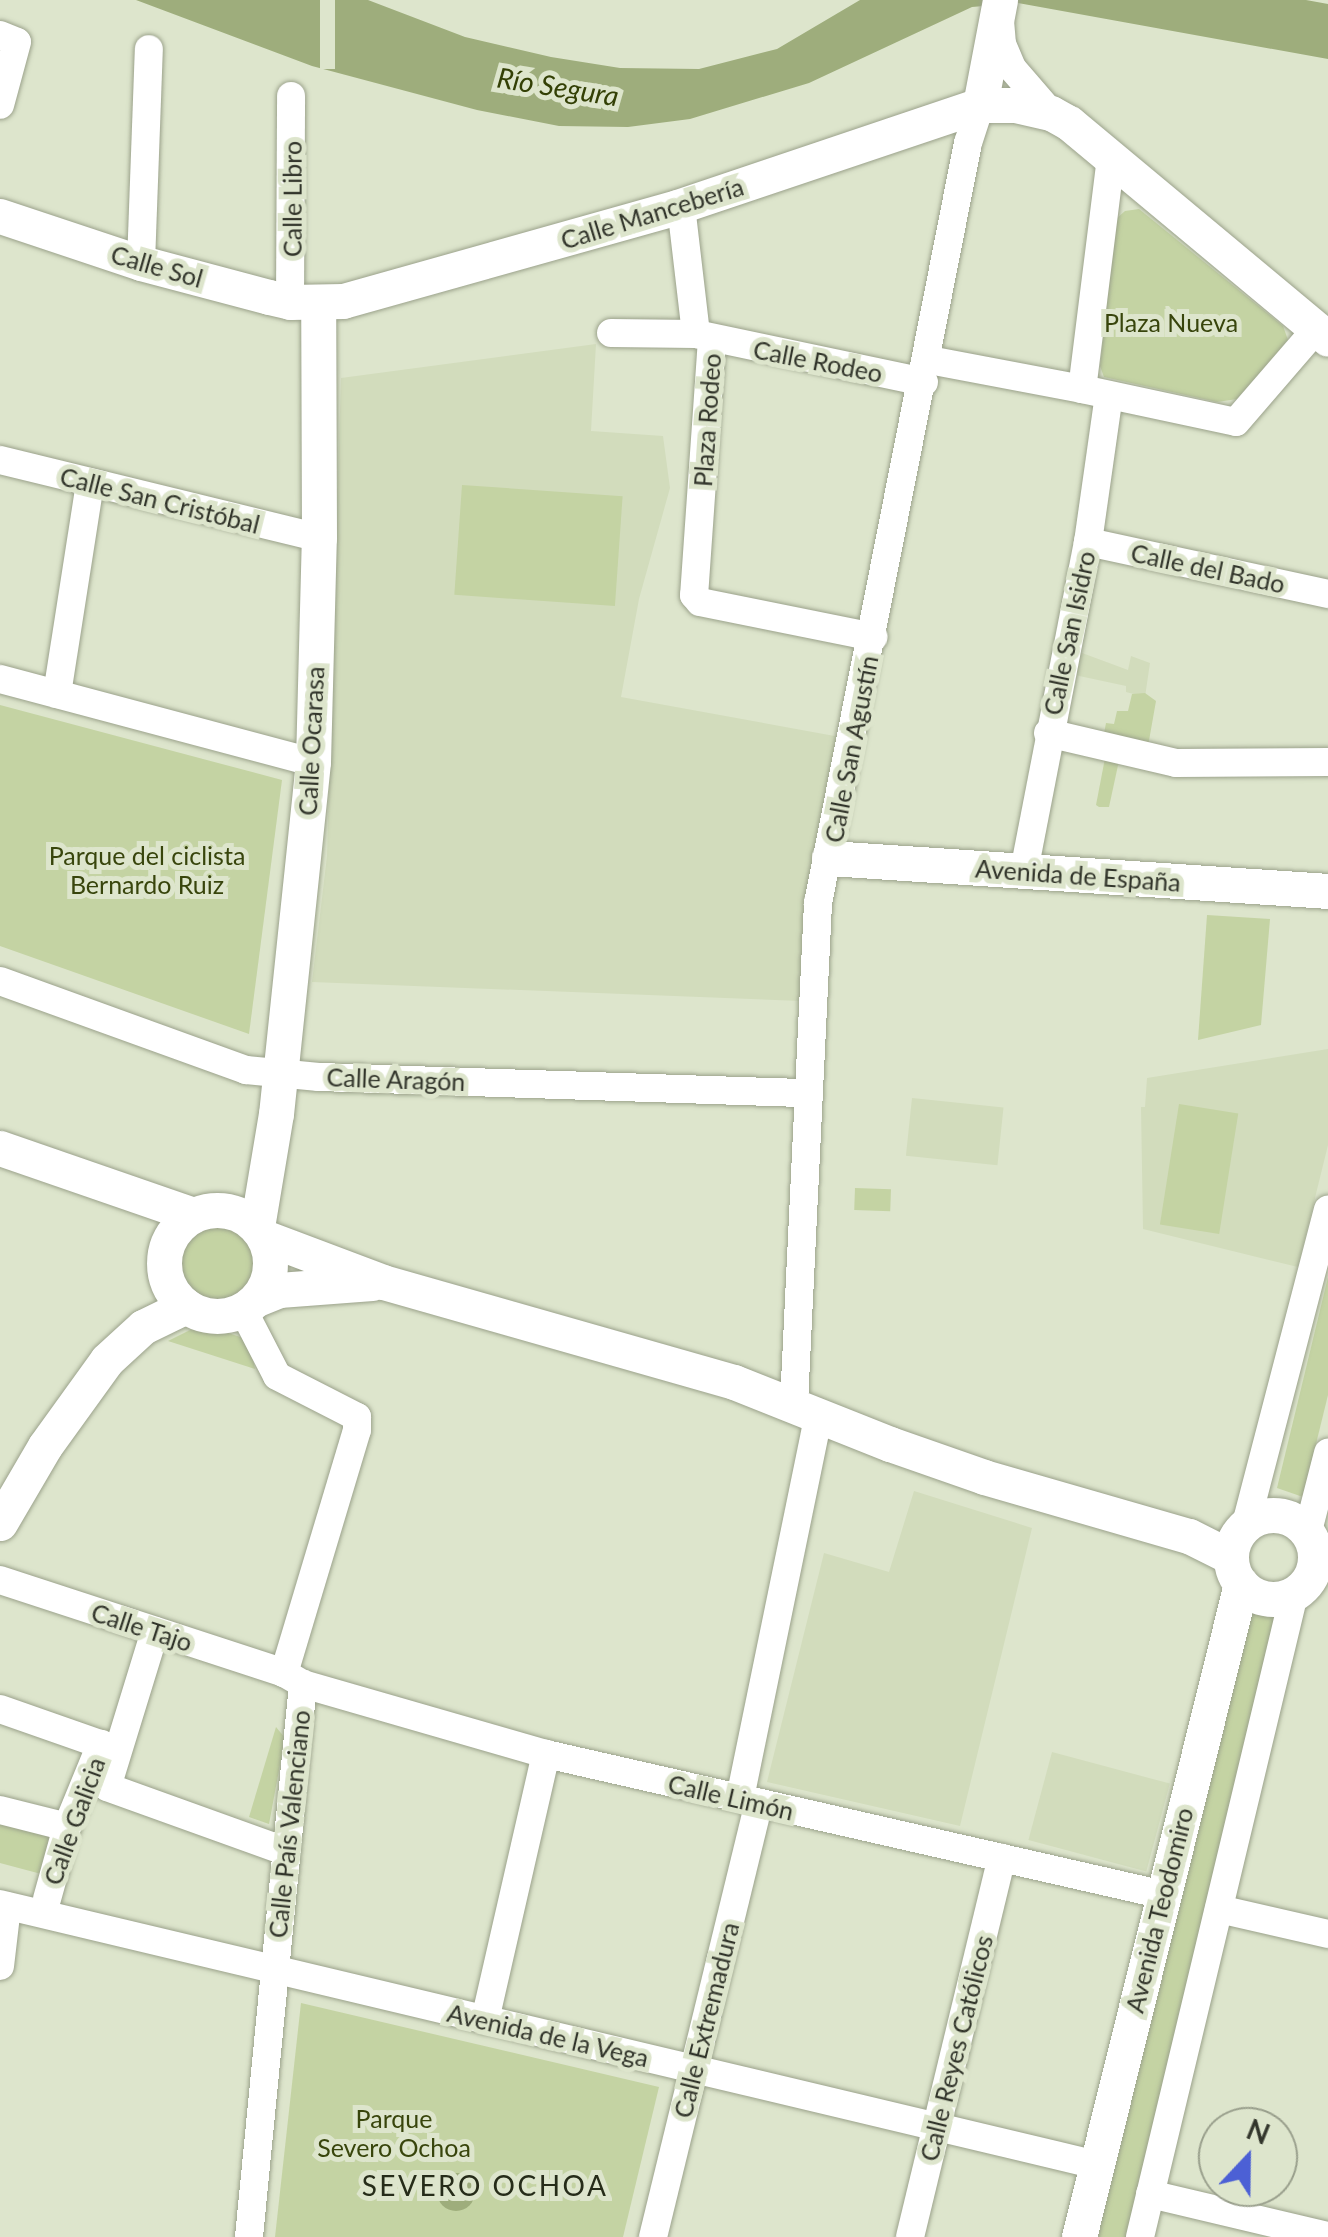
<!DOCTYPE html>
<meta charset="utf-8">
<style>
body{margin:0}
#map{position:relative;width:1328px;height:2237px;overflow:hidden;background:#dde5cc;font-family:Lato,sans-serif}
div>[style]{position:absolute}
.built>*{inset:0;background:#d2dcbc;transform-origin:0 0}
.green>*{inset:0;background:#c4d3a3;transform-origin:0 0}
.round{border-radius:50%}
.water>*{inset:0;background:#9ead7c}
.pier>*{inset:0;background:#dde5cc;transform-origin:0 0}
.roads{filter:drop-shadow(0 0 2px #9ba28b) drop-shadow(0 0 2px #9ba28b)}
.minor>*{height:28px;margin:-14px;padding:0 14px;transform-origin:14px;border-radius:14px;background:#fff}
.tertiary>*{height:35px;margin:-17.5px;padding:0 17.5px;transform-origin:17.5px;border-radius:17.5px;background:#fff}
.tertiary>.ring{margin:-17.5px;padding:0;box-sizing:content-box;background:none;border:35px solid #fff;border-radius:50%}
span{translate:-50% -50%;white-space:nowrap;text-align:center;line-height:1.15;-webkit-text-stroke:10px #dde5cc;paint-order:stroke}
.street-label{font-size:25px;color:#32352b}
.park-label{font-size:25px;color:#38450c}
.water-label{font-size:28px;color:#334005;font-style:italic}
.neighbourhood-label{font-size:28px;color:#262c19;letter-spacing:2.5px}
.north{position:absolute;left:1198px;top:2107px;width:100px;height:100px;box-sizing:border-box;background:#dde5cc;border:2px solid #999f8c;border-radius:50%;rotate:22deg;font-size:28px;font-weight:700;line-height:40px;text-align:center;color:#32352b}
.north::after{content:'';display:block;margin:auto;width:35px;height:45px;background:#4c60d5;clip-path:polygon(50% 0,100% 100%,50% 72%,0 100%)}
</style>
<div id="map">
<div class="built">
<i style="clip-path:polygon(596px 344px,591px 431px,663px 436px,670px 488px,639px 599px,621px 697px,840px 737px,801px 1001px,312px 982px,327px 856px,341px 378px)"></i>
<i style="clip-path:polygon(1074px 650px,1128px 670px,1131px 656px,1150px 663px,1145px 697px,1126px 692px,1126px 686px,1070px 674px)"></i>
<i style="clip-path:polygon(1328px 1049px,1328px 1145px,1298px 1267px,1143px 1229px,1141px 1107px,1145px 1107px,1147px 1078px)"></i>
<i style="left:912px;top:1098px;width:92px;height:58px;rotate:6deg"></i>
<i style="clip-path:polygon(914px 1491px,1032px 1528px,960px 1826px,767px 1782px,824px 1553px,889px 1572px)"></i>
<i style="left:1052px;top:1752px;width:122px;height:91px;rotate:15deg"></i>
</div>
<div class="green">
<i style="clip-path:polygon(1139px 209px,1283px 326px,1288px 340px,1237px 399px,1217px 402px,1104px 377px,1100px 366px,1115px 220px,1125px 211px)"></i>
<i style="left:462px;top:485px;width:161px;height:110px;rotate:4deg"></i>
<i style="clip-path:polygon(1145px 693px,1156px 701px,1147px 752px,1103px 739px,1106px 723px,1114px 724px,1117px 711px,1128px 711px,1132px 694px)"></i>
<i style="clip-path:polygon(0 705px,282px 780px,249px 1034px,0 946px)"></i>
<i style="clip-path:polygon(1106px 753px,1120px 756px,1109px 807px,1099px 807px,1096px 805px)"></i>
<i style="clip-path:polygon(1207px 915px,1270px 919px,1261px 1025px,1198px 1040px)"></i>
<i style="left:1179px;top:1104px;width:60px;height:122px;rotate:9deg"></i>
<i style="left:855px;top:1188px;width:36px;height:22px;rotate:2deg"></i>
<i class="round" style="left:181px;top:1225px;width:78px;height:78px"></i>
<i style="clip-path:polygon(1328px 1277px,1328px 1395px,1303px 1497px,1277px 1488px)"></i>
<i style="clip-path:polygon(202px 1324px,249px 1340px,255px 1369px,168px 1341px)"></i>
<i style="clip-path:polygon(1256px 1606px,1274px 1611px,1278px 1621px,1126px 2237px,1091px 2237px,1246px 1612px)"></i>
<i style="clip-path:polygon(276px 1727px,285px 1738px,269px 1824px,249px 1817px)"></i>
<i style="clip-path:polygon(0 1820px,56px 1834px,45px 1875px,0 1863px)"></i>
<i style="clip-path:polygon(301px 2003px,659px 2087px,623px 2237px,275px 2237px)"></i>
</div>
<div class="water">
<i style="clip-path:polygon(136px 0,368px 0,465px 37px,551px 57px,620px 68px,699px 69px,777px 49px,860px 0,1306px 0,1328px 4px,1328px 59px,1018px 3px,972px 7px,809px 83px,690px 119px,628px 127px,559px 126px,477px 110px,312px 66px)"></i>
<i class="round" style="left:437px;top:2173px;width:38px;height:38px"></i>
</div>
<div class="pier">
<i style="left:320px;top:0;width:15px;height:69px"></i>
</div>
<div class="roads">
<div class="minor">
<i style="left:1000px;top:21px;width:23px;rotate:85deg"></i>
<i style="left:1002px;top:44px;width:26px;rotate:67deg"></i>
<i style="left:1012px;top:68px;width:60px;rotate:49.1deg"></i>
<i style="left:0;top:35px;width:18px;rotate:22deg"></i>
<i style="left:17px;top:42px;width:65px;rotate:105.1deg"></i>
<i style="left:1111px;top:157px;width:234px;rotate:97.1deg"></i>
<i style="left:1082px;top:389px;width:157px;rotate:12.1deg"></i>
<i style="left:1236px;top:422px;width:124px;rotate:-49.2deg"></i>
<i style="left:681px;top:206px;width:129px;rotate:83.3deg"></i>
<i style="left:141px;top:263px;width:214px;rotate:-87.9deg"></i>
<i style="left:290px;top:302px;width:206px;rotate:-89.7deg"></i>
<i style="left:611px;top:333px;width:85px;rotate:0.7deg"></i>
<i style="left:696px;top:334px;width:233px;rotate:11.9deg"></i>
<i style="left:712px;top:339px;width:257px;rotate:94deg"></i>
<i style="left:694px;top:595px;width:9px;rotate:49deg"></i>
<i style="left:700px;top:602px;width:177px;rotate:11.4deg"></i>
<i style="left:929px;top:360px;width:156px;rotate:10.7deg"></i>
<i style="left:0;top:460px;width:328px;rotate:13.7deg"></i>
<i style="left:1088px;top:542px;width:246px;rotate:12.2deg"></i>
<i style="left:0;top:679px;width:324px;rotate:14.9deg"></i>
<i style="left:57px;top:694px;width:214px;rotate:-81.1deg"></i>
<i style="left:1048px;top:733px;width:131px;rotate:13.2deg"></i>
<i style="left:1176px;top:763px;width:152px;rotate:-0.4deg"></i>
<i style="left:1024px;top:871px;width:335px;rotate:-79deg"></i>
<i style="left:1088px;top:542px;width:148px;rotate:-81.9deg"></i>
<i style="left:0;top:981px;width:262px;rotate:19.9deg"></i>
<i style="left:246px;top:1070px;width:73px;rotate:5.5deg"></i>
<i style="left:319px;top:1077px;width:489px;rotate:1.9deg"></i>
<i style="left:243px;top:1310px;width:74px;rotate:62.7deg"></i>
<i style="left:277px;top:1376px;width:90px;rotate:27.1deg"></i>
<i style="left:357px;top:1417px;width:13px;rotate:90deg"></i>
<i style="left:357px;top:1430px;width:254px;rotate:106.7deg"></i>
<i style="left:794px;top:1403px;width:501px;rotate:-87.25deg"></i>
<i style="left:818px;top:903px;width:775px;rotate:-78.84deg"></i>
<i style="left:968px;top:143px;width:40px;rotate:-72deg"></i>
<i style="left:1246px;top:1524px;width:325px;rotate:-75.4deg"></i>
<i style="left:1308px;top:1531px;width:81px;rotate:-75.6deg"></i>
<i style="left:0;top:1580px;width:299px;rotate:18.1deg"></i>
<i style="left:284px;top:1673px;width:22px;rotate:30deg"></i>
<i style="left:303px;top:1684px;width:556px;rotate:95.58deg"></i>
<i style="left:155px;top:1631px;width:163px;rotate:107.1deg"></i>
<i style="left:107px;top:1787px;width:189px;rotate:19.8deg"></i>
<i style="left:303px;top:1684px;width:253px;rotate:16.1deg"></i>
<i style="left:546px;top:1754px;width:634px;rotate:12.85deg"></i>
<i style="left:0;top:1709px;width:124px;rotate:19.3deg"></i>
<i style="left:740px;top:1798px;width:377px;rotate:-78.4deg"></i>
<i style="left:0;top:1810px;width:69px;rotate:14.2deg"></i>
<i style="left:47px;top:1899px;width:75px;rotate:-74.5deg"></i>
<i style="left:67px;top:1827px;width:90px;rotate:-67.7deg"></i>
<i style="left:0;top:1904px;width:1128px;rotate:13.38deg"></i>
<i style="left:1219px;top:1909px;width:112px;rotate:12.9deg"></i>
<i style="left:0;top:1966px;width:60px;rotate:-83.3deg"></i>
<i style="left:485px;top:2020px;width:273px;rotate:-77.1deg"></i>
<i style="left:1150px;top:2194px;width:183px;rotate:13.3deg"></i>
<i style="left:653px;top:2237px;width:447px;rotate:-76.3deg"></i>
<i style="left:910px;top:2237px;width:390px;rotate:-76.4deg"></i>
<i style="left:1140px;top:2237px;width:661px;rotate:-76.53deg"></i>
</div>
<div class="tertiary">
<i style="left:980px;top:105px;width:107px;rotate:-79.2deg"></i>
<i style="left:0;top:216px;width:149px;rotate:18.4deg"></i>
<i style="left:141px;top:263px;width:132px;rotate:14.9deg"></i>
<i style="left:269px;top:297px;width:22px;rotate:13deg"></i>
<i style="left:290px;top:302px;width:53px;rotate:-1.1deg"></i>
<i style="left:343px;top:301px;width:347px;rotate:-15.7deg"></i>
<i style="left:677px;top:207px;width:320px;rotate:-18.6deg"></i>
<i style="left:980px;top:105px;width:35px"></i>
<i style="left:1015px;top:105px;width:37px;rotate:13deg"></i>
<i style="left:1051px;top:113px;width:21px;rotate:29deg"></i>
<i style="left:1069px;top:123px;width:337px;rotate:39.8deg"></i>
<i style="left:829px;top:858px;width:500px;rotate:3.78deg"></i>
<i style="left:0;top:1148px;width:205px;rotate:19.1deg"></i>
<i class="ring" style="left:164px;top:1210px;width:71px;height:71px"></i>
<i style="left:257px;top:1227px;width:115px;rotate:-80.5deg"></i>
<i style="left:276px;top:1114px;width:354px;rotate:-84deg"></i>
<i style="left:313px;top:762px;width:224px;rotate:-88.5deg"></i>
<i style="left:319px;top:538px;width:235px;rotate:-90.2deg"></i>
<i style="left:264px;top:1237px;width:127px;rotate:20.7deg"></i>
<i style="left:383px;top:1282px;width:365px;rotate:15.9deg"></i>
<i style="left:734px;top:1382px;width:168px;rotate:21.7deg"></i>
<i style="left:890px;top:1444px;width:100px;rotate:19.3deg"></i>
<i style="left:984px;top:1477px;width:213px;rotate:16.1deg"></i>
<i style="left:1189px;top:1536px;width:47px;rotate:26.6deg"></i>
<i style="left:257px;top:1299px;width:24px;rotate:-22deg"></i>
<i style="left:279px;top:1290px;width:93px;rotate:-4.3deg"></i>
<i class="ring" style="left:1231px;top:1515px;width:49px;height:49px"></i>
<i style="left:0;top:1523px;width:89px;rotate:-59.7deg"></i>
<i style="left:45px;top:1446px;width:106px;rotate:-54.2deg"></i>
<i style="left:107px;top:1360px;width:49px;rotate:-42.5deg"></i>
<i style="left:143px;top:1327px;width:48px;rotate:-26deg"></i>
<i style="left:1079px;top:2237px;width:673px;rotate:-76.07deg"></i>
</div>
</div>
<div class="street-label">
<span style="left:292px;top:199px;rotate:-90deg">Calle Libro</span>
<span style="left:652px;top:213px;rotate:-17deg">Calle Mancebería</span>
<span style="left:157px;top:266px;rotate:16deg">Calle Sol</span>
<span style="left:818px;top:361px;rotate:11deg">Calle Rodeo</span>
<span style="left:707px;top:420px;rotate:-86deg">Plaza Rodeo</span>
<span style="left:160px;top:500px;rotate:14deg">Calle San Cristóbal</span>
<span style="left:1208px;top:568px;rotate:12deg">Calle del Bado</span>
<span style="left:1069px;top:633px;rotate:-78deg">Calle San Isidro</span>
<span style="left:311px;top:741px;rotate:-87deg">Calle Ocarasa</span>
<span style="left:851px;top:749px;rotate:-79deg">Calle San Agustín</span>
<span style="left:1078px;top:875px;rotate:4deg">Avenida de España</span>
<span style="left:396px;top:1079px;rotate:2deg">Calle Aragón</span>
<span style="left:142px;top:1627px;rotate:18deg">Calle Tajo</span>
<span style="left:731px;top:1797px;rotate:13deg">Calle Limón</span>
<span style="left:74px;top:1821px;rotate:-70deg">Calle Galicia</span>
<span style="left:289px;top:1824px;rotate:-84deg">Calle País Valenciano</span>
<span style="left:1159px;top:1910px;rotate:-76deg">Avenida Teodomiro</span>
<span style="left:706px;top:2020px;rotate:-76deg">Calle Extremadura</span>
<span style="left:548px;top:2035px;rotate:13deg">Avenida de la Vega</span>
<span style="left:956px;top:2048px;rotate:-76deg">Calle Reyes Católicos</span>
</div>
<div class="park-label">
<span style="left:1171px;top:322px">Plaza Nueva</span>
<span style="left:147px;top:870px">Parque del ciclista<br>Bernardo Ruiz</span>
<span style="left:394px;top:2133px">Parque<br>Severo Ochoa</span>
</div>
<div class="water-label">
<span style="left:558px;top:86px;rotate:9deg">Río Segura</span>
</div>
<div class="neighbourhood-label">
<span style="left:485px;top:2185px">SEVERO OCHOA</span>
</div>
<div class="north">N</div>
</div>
